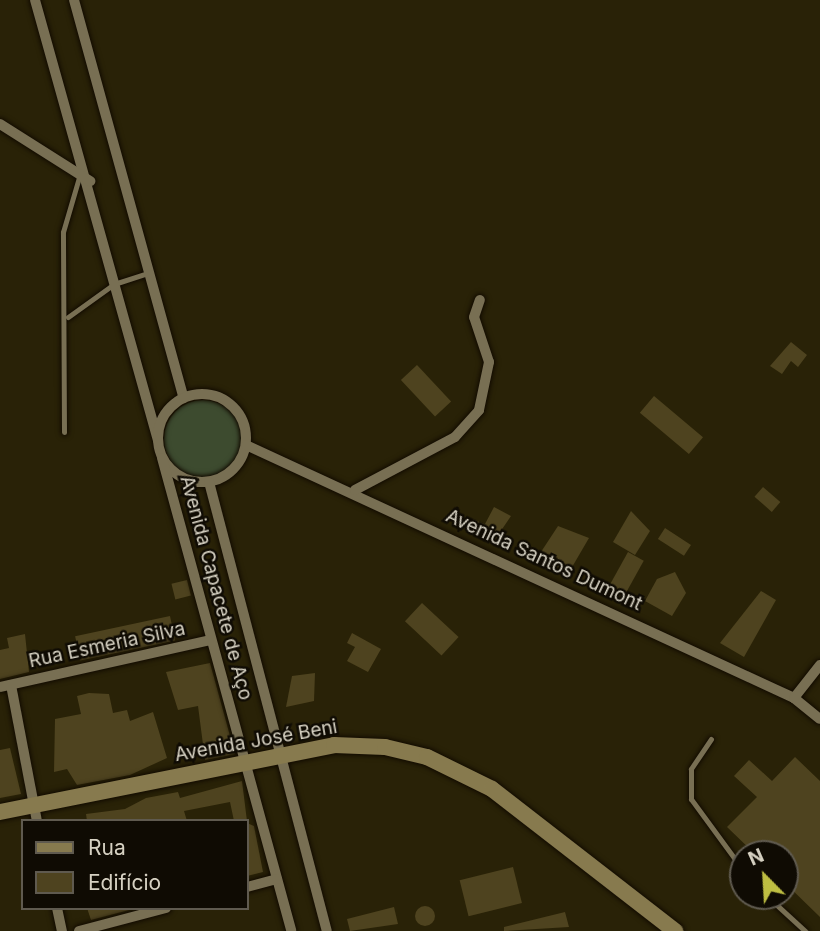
<!DOCTYPE html>
<meta charset="utf-8">
<style>
body{margin:0}
#map{position:relative;width:820px;height:931px;overflow:hidden;background:#292207;font-family:Inter,sans-serif}
div>[style]{position:absolute}
.green>*{inset:0;background:#3d4b2f}
.round{border-radius:50%}
.building>*{inset:0;background:#4e431f;transform-origin:0 0}
.roads{filter:drop-shadow(0 0 2px #120b00) drop-shadow(0 0 2px #120b00)}
.lane>*{height:5px;margin:-2.5px;padding:0 2.5px;transform-origin:2.5px;border-radius:2.5px;background:#786f53}
.street>*{height:10px;margin:-5px;padding:0 5px;transform-origin:5px;border-radius:5px;background:#786f53}
.street>.ring{margin:-5px;padding:0;box-sizing:content-box;background:none;border:10px solid #786f53;border-radius:50%}
.secondary>*{height:16px;margin:-8px;padding:0 8px;transform-origin:8px;border-radius:8px;background:#877a4e}
span{translate:-50% -50%;white-space:nowrap;text-align:center;line-height:1.15;-webkit-text-stroke:5px #0f0b03;paint-order:stroke}
.street-label{font-size:19px;color:#d6d1c2}
.legend{position:absolute;left:21px;top:819px;width:228px;height:91px;box-sizing:border-box;background:#0f0b03;border:2px solid #5f5a4f;margin:0;padding:9px 12px;list-style:none;font-size:21px;color:#d6d1c2}
.legend li{display:flex;align-items:center;gap:14px;height:35px}
.legend b{width:35px;border:2px solid #5f5a4f}
.north{position:absolute;left:729px;top:840px;width:70px;height:70px;box-sizing:border-box;background:#0f0b03;border:2px solid #5f5a4f;border-radius:50%;rotate:336deg;font-size:19px;font-weight:700;line-height:28px;text-align:center;color:#d6d1c2}
.north::after{content:'';display:block;margin:auto;width:24px;height:32px;background:#bebe42;clip-path:polygon(50% 0,100% 100%,50% 72%,0 100%)}
</style>
<div id="map">
<div class="green">
<i class="round" style="left:164px;top:400px;width:78px;height:78px"></i>
</div>
<div class="building">
<i style="clip-path:polygon(791px 342px,807px 355px,798px 367px,791px 361px,782px 374px,770px 366px)"></i>
<i style="left:417px;top:365px;width:50px;height:22px;rotate:47deg"></i>
<i style="left:654px;top:396px;width:64px;height:22px;rotate:40deg"></i>
<i style="left:763px;top:487px;width:23px;height:13px;rotate:41deg"></i>
<i style="clip-path:polygon(494px 507px,511px 516px,494px 541px,468px 529px,472px 519px,485px 524px)"></i>
<i style="clip-path:polygon(631px 511px,650px 531px,635px 555px,613px 542px)"></i>
<i style="clip-path:polygon(558px 526px,589px 538px,568px 574px,539px 555px)"></i>
<i style="left:665px;top:528px;width:31px;height:13px;rotate:33deg"></i>
<i style="left:628px;top:552px;width:18px;height:38px;rotate:29deg"></i>
<i style="clip-path:polygon(675px 572px,686px 593px,672px 616px,645px 601px,657px 579px)"></i>
<i style="left:187px;top:580px;width:16px;height:16px;rotate:76deg"></i>
<i style="clip-path:polygon(761px 591px,776px 600px,744px 657px,720px 643px)"></i>
<i style="left:422px;top:603px;width:50px;height:25px;rotate:43deg"></i>
<i style="left:170px;top:616px;width:25px;height:97px;rotate:78deg"></i>
<i style="clip-path:polygon(352px 633px,381px 649px,368px 672px,347px 661px,355px 647px,347px 643px)"></i>
<i style="clip-path:polygon(25px 634px,29px 672px,0 679px,0 650px,9px 648px,7px 638px)"></i>
<i style="clip-path:polygon(210px 663px,235px 754px,205px 760px,198px 706px,178px 710px,166px 672px)"></i>
<i style="clip-path:polygon(315px 673px,314px 701px,286px 707px,292px 676px)"></i>
<i style="clip-path:polygon(89px 693px,109px 694px,113px 713px,127px 710px,130px 721px,153px 712px,167px 758px,130px 775px,77px 785px,67px 769px,54px 772px,55px 719px,81px 714px,77px 696px)"></i>
<i style="clip-path:polygon(10px 748px,21px 794px,0 798px,0 750px)"></i>
<i style="clip-path:polygon(795px 757px,820px 781px,820px 917px,785px 883px,785px 854px,755px 854px,727px 827px,757px 797px,734px 776px,749px 760px,772px 781px)"></i>
<i style="clip-path:polygon(242px 781px,247px 821px,234px 821px,230px 802px,184px 811px,187px 821px,87px 821px,86px 814px,125px 809px,146px 798px,178px 792px,180px 798px)"></i>
<i style="clip-path:polygon(247px 823px,254px 826px,263px 872px,247px 876px)"></i>
<i style="left:513px;top:867px;width:37px;height:55px;rotate:76deg"></i>
<i class="round" style="left:415px;top:906px;width:20px;height:20px"></i>
<i style="clip-path:polygon(394px 907px,398px 924px,350px 931px,347px 919px)"></i>
<i style="clip-path:polygon(87px 908px,133px 908px,133px 909px,91px 920px)"></i>
<i style="clip-path:polygon(565px 912px,569px 927px,504px 931px,504px 927px)"></i>
</div>
<div class="roads">
<div class="lane">
<i style="left:68px;top:317px;width:57px;rotate:-35.7deg"></i>
<i style="left:114px;top:284px;width:36px;rotate:-18deg"></i>
<i style="left:64px;top:432px;width:200px;rotate:-90.3deg"></i>
<i style="left:63px;top:232px;width:60px;rotate:-73.7deg"></i>
<i style="left:711px;top:739px;width:36px;rotate:124deg"></i>
<i style="left:691px;top:769px;width:30px;rotate:90deg"></i>
<i style="left:691px;top:799px;width:88px;rotate:53.8deg"></i>
<i style="left:767px;top:896px;width:52px;rotate:42.6deg"></i>
</div>
<div class="street">
<i style="left:35px;top:0;width:457px;rotate:74.4deg"></i>
<i style="left:74px;top:0;width:413px;rotate:74.6deg"></i>
<i style="left:0;top:124px;width:107px;rotate:32.3deg"></i>
<i class="ring" style="left:158px;top:394px;width:78px;height:78px"></i>
<i style="left:246px;top:445px;width:604px;rotate:24.78deg"></i>
<i style="left:794px;top:698px;width:33px;rotate:39deg"></i>
<i style="left:162px;top:458px;width:490px;rotate:74.7deg"></i>
<i style="left:209px;top:482px;width:464px;rotate:75.3deg"></i>
<i style="left:355px;top:490px;width:113px;rotate:-27.9deg"></i>
<i style="left:455px;top:437px;width:36px;rotate:-48deg"></i>
<i style="left:479px;top:410px;width:49px;rotate:-78.2deg"></i>
<i style="left:489px;top:362px;width:47px;rotate:-108.4deg"></i>
<i style="left:474px;top:317px;width:18px;rotate:-71deg"></i>
<i style="left:11px;top:685px;width:138px;rotate:79.2deg"></i>
<i style="left:0;top:687px;width:216px;rotate:-12.6deg"></i>
<i style="left:794px;top:698px;width:42px;rotate:-51.8deg"></i>
<i style="left:247px;top:887px;width:31px;rotate:-15deg"></i>
<i style="left:57px;top:908px;width:24px;rotate:78deg"></i>
<i style="left:79px;top:931px;width:90px;rotate:-14.8deg"></i>
</div>
<div class="secondary">
<i style="left:0;top:812px;width:341px;rotate:-11.3deg"></i>
<i style="left:334px;top:745px;width:51px;rotate:2.2deg"></i>
<i style="left:385px;top:747px;width:43px;rotate:13.4deg"></i>
<i style="left:427px;top:757px;width:72px;rotate:26.2deg"></i>
<i style="left:492px;top:789px;width:232px;rotate:37.8deg"></i>
</div>
</div>
<div class="street-label">
<span style="left:544px;top:560px;rotate:25deg">Avenida Santos Dumont</span>
<span style="left:216px;top:588px;rotate:75deg">Avenida Capacete de Aço</span>
<span style="left:107px;top:645px;rotate:-12deg">Rua Esmeria Silva</span>
<span style="left:256px;top:741px;rotate:-10deg">Avenida José Beni</span>
</div>
<ul class="legend">
<li><b style="height:9px;background:#877a4e"></b>Rua</li>
<li><b style="height:19px;background:#4e431f"></b>Edifício</li>
</ul>
<div class="north">N</div>
</div>
